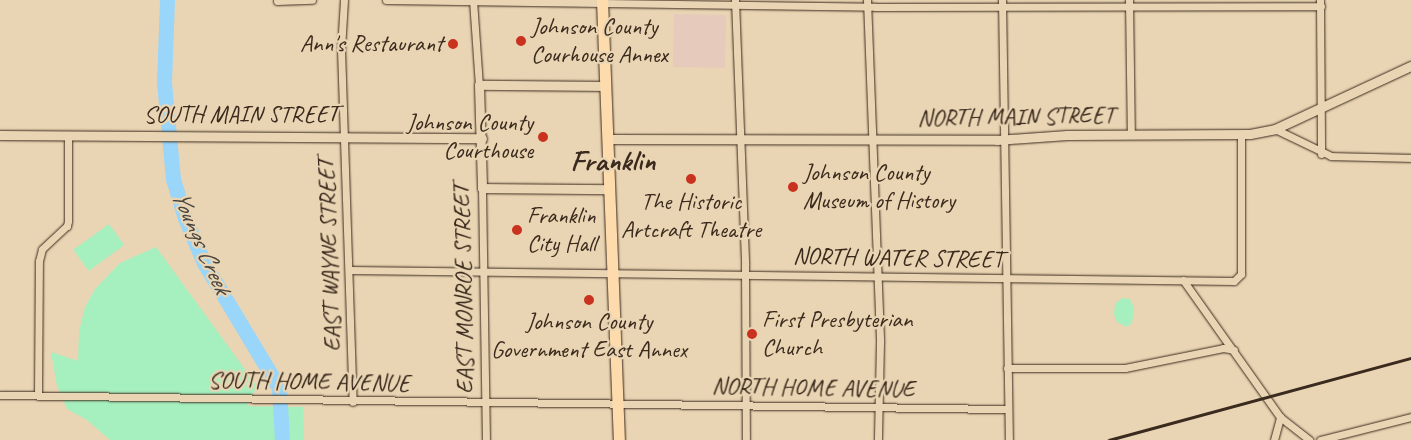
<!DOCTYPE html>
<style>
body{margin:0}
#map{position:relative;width:1411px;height:440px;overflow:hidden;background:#e9d5b3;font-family:Caveat,sans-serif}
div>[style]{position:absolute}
.built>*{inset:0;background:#e6cabc;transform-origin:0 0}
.green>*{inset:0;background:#a6efbe;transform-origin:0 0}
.river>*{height:15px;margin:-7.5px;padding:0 7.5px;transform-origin:7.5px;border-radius:7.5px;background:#99d6fa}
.roads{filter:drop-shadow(0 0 1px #3b2a1e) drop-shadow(0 0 1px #3b2a1e)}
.minor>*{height:7px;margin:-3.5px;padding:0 3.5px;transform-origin:3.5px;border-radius:3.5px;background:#e9d5b3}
.tertiary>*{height:9px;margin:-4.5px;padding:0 4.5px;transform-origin:4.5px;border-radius:4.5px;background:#e9d5b3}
.primary>*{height:11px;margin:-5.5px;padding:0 5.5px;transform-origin:5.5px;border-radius:5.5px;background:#fedbac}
.rail>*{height:2.5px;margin:-1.25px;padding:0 1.25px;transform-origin:1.25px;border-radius:1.25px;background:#3b2a1e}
.dots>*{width:14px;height:14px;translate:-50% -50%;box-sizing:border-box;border:2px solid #e9d5b3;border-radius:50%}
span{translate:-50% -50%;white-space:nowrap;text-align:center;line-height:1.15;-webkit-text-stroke:4.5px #e9d5b3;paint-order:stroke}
.poi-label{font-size:24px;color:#3b2a1e}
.left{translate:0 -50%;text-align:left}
.right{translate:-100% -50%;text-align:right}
.street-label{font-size:24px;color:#3b2a1e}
.water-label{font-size:25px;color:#49443f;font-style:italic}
.district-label{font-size:29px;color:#3b2a1e;font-weight:700}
</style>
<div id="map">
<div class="built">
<i style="left:674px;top:14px;width:52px;height:53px;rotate:1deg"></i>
</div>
<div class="green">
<i style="left:109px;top:224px;width:26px;height:44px;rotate:54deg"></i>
<i style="clip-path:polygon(156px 247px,257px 386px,247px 406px,303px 407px,304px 440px,110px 440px,87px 420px,67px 409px,57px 386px,51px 352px,78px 361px,79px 331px,85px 307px,95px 289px,120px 263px)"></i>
<i style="clip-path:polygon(1122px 298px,1130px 299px,1134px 308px,1132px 323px,1127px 327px,1117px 322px,1114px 314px,1115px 304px)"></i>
</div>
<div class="river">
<i style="left:167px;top:0;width:82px;rotate:92.1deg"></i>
<i style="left:164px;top:82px;width:97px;rotate:84.7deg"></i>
<i style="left:173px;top:179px;width:41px;rotate:72.9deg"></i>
<i style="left:185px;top:218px;width:49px;rotate:67.1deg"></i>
<i style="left:204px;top:263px;width:146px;rotate:59deg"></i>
<i style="left:279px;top:388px;width:52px;rotate:86.7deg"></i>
</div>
<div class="roads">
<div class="minor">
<i style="left:344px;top:0;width:49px;rotate:93.5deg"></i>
<i style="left:341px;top:49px;width:353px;rotate:88.1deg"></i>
<i style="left:386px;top:0;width:489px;rotate:0.8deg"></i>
<i style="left:875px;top:7px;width:446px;rotate:-0.1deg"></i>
<i style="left:473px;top:0;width:85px;rotate:86deg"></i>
<i style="left:735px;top:0;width:265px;rotate:87.8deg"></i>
<i style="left:745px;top:265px;width:175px;rotate:89.7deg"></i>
<i style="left:867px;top:0;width:342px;rotate:87.8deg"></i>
<i style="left:880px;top:342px;width:98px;rotate:91.2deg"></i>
<i style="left:1002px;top:0;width:440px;rotate:89.1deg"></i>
<i style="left:1129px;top:0;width:135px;rotate:89.2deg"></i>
<i style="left:1320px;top:0;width:154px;rotate:89.6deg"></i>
<i style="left:277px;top:1px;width:35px;rotate:-2deg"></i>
<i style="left:1275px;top:129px;width:62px;rotate:25.7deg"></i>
<i style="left:1331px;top:156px;width:80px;rotate:1.4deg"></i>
<i style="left:482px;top:188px;width:252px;rotate:89.1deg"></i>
<i style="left:350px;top:270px;width:884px;rotate:0.71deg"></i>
<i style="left:1234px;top:281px;width:10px;rotate:-45deg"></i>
<i style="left:1241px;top:274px;width:139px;rotate:-90deg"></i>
<i style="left:1183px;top:280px;width:168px;rotate:54.7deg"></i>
<i style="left:1280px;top:417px;width:37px;rotate:38deg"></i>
<i style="left:1007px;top:368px;width:118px"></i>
<i style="left:1125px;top:368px;width:100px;rotate:-11.5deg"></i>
<i style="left:1223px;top:348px;width:11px;rotate:10deg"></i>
<i style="left:0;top:395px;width:1008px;rotate:0.8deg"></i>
<i style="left:38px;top:395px;width:134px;rotate:-89.6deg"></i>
<i style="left:39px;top:261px;width:12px;rotate:-76deg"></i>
<i style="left:42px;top:249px;width:34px;rotate:-43deg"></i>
<i style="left:67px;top:226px;width:5px;rotate:-79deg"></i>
<i style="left:68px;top:221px;width:86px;rotate:-90deg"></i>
<i style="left:1274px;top:440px;width:24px;rotate:-75deg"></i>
<i style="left:1320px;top:440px;width:94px;rotate:-14.2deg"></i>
</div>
<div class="tertiary">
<i style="left:605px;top:86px;width:126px;rotate:-179.5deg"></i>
<i style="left:479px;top:85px;width:103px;rotate:88.3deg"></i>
<i style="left:482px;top:188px;width:127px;rotate:0.5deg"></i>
<i style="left:0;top:135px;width:482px;rotate:0.4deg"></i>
<i style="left:607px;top:139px;width:390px;rotate:0.1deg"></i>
<i style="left:997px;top:140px;width:70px;rotate:-4.1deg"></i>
<i style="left:1067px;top:135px;width:183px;rotate:-0.3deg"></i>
<i style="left:1250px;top:134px;width:25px;rotate:-11deg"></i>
<i style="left:1275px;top:129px;width:150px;rotate:-24.9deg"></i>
</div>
<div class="primary">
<i style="left:602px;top:0;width:440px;rotate:87.8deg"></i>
</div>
</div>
<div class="rail">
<i style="left:1109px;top:440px;width:313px;rotate:-15.2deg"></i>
</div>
<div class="dots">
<i style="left:521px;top:41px;background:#c8321e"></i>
<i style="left:453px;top:44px;background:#c8321e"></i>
<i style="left:543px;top:137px;background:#c8321e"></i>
<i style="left:691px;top:179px;background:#c8321e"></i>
<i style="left:793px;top:187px;background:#c8321e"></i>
<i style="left:517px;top:230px;background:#c8321e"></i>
<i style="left:589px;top:300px;background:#c8321e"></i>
<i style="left:752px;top:334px;background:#c8321e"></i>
</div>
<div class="poi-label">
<span class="left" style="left:531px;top:41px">Johnson County<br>Courhouse Annex</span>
<span class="right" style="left:443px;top:44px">Ann's Restaurant</span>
<span class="right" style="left:533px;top:137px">Johnson County<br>Courthouse</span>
<span class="left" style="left:803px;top:187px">Johnson County<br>Museum of History</span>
<span style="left:691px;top:216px">The Historic<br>Artcraft Theatre</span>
<span class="left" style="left:527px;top:230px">Franklin<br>City Hall</span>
<span class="left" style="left:762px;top:334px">First Presbyterian<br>Church</span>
<span style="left:589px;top:336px">Johnson County<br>Government East Annex</span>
</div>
<div class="street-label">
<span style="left:241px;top:115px">SOUTH MAIN STREET</span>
<span style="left:1016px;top:117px;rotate:-1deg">NORTH MAIN STREET</span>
<span style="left:330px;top:255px;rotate:-92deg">EAST WAYNE STREET</span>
<span style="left:898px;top:258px;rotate:1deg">NORTH WATER STREET</span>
<span style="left:464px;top:289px;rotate:-91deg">EAST MONROE STREET</span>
<span style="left:309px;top:382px;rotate:1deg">SOUTH HOME AVENUE</span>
<span style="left:813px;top:388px;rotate:1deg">NORTH HOME AVENUE</span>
</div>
<div class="water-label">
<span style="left:201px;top:242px;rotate:66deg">Youngs Creek</span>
</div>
<div class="district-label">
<span style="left:613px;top:161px">Franklin</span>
</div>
</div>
